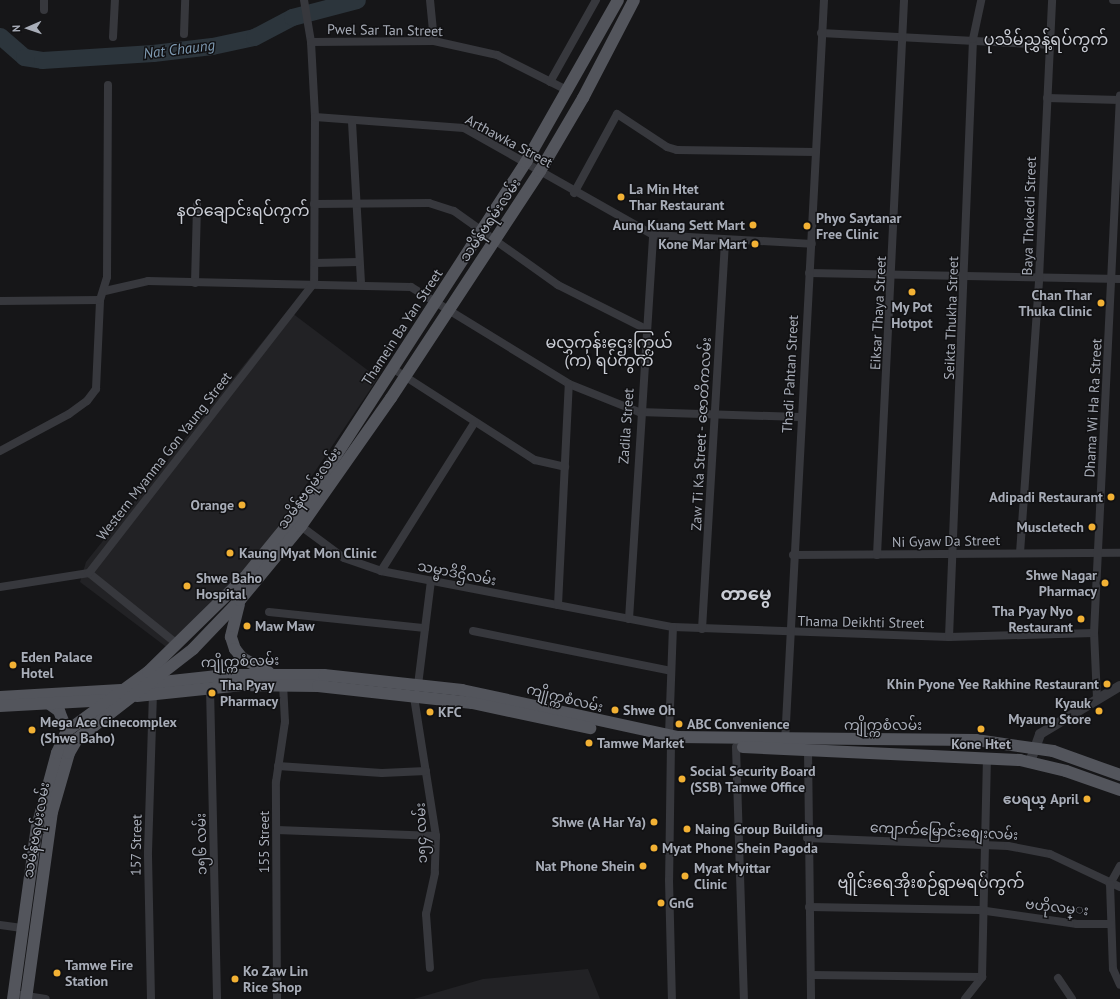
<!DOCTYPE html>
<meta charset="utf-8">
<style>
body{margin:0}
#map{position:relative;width:1120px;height:999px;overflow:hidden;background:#161618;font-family:"PT Sans","Noto Sans Myanmar",sans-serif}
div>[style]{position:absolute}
.built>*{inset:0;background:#222225}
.river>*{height:17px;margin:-8.5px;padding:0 8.5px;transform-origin:8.5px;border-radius:8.5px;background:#2c353c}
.minor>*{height:8px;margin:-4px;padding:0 4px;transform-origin:4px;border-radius:4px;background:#37383d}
.tertiary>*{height:10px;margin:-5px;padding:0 5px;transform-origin:5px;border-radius:5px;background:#37383d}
.primary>*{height:12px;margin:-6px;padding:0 6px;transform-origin:6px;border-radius:6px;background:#53555c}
.dots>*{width:11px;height:11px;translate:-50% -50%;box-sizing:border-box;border:2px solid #111113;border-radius:50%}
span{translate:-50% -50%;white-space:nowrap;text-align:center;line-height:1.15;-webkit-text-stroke:3px #111113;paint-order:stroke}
.street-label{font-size:14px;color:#a8adb8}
.poi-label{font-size:14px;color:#a8adb8;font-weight:700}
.left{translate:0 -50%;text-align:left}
.right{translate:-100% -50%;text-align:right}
.water-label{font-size:15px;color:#7f9bb3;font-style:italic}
.quarter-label{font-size:16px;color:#c9ccd4}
.district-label{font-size:18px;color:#c9ccd4;font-weight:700}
.north{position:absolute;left:8px;top:8px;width:40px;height:40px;-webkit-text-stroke:3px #111113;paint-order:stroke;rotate:268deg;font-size:11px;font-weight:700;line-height:16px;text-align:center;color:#a8adb8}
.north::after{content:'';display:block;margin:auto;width:14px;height:18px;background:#a8adb8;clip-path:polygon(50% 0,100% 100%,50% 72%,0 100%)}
</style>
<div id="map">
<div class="built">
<i style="clip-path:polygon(288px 310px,378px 378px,262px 550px,169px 649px,80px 582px,86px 562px)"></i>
<i style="clip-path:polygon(588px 969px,600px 999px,414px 999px,483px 979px)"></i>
</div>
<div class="river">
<i style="left:0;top:36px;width:32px;rotate:41deg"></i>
<i style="left:24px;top:57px;width:18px;rotate:9deg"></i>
<i style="left:42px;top:60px;width:111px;rotate:-3.6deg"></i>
<i style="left:153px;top:53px;width:59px;rotate:-6.8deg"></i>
<i style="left:212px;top:46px;width:43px;rotate:-12.1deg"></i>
<i style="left:254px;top:37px;width:43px;rotate:-27.8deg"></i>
<i style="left:292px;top:17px;width:67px;rotate:-14.7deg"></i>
</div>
<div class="minor">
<i style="left:304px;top:0;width:43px;rotate:80.5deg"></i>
<i style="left:311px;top:42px;width:75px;rotate:86.9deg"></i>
<i style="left:315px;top:117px;width:166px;rotate:90.3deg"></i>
<i style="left:430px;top:0;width:41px;rotate:84.4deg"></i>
<i style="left:1113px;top:0;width:7px"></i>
<i style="left:44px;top:10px;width:10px;rotate:-90deg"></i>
<i style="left:821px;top:33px;width:227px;rotate:3deg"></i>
<i style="left:184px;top:34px;width:34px;rotate:-88deg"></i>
<i style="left:113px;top:37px;width:37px;rotate:-87deg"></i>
<i style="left:311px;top:42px;width:123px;rotate:-0.5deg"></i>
<i style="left:434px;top:41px;width:65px;rotate:12.5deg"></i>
<i style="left:497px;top:55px;width:80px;rotate:26.6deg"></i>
<i style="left:550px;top:82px;width:94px;rotate:-60.7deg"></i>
<i style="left:1047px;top:98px;width:73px;rotate:1.6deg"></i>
<i style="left:315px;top:117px;width:149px;rotate:4.2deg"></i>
<i style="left:464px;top:128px;width:217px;rotate:29.5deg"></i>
<i style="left:653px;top:235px;width:159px;rotate:3.2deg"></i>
<i style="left:352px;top:122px;width:161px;rotate:86.8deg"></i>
<i style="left:574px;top:193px;width:90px;rotate:-61.4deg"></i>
<i style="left:617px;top:114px;width:60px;rotate:33.4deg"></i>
<i style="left:667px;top:147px;width:10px;rotate:17deg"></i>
<i style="left:677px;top:150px;width:138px;rotate:0.8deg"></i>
<i style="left:314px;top:204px;width:115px;rotate:-0.5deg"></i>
<i style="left:429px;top:203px;width:26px;rotate:18deg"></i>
<i style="left:454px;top:211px;width:128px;rotate:35.4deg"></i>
<i style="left:558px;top:285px;width:98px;rotate:26.6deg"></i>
<i style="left:315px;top:263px;width:43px;rotate:-1.3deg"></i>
<i style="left:809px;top:273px;width:311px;rotate:1.1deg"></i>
<i style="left:195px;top:283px;width:78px;rotate:-88.5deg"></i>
<i style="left:105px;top:291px;width:44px;rotate:-13.1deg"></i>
<i style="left:148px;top:281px;width:263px;rotate:1.3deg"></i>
<i style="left:411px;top:287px;width:185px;rotate:31.5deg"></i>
<i style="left:569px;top:384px;width:75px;rotate:21.8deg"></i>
<i style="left:0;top:301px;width:100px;rotate:-0.6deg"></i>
<i style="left:392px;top:368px;width:170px;rotate:32.8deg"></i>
<i style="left:535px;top:460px;width:31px;rotate:13deg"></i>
<i style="left:639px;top:412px;width:161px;rotate:1.8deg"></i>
<i style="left:0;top:451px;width:78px;rotate:-28.2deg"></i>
<i style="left:69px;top:414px;width:22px;rotate:-36deg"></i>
<i style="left:87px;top:401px;width:15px;rotate:-53deg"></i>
<i style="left:96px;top:389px;width:89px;rotate:-87.4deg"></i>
<i style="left:100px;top:300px;width:24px;rotate:-73deg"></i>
<i style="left:107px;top:277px;width:192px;rotate:-89.7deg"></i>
<i style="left:298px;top:524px;width:57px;rotate:36.5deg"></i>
<i style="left:344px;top:558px;width:39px;rotate:19deg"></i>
<i style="left:381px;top:571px;width:297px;rotate:10.9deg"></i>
<i style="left:673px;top:627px;width:276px;rotate:2.1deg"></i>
<i style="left:949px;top:637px;width:145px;rotate:-1.6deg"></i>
<i style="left:1020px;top:553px;width:276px;rotate:-86deg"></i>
<i style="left:1039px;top:278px;width:278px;rotate:-87.3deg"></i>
<i style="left:793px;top:555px;width:327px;rotate:-0.4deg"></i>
<i style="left:877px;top:555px;width:556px;rotate:-87.21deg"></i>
<i style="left:381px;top:571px;width:176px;rotate:-57.8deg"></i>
<i style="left:89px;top:573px;width:113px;rotate:38.9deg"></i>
<i style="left:0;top:587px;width:90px;rotate:-8.9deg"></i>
<i style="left:89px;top:573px;width:367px;rotate:-52.2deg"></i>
<i style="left:558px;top:605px;width:221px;rotate:-87.2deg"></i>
<i style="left:269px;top:612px;width:157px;rotate:5.9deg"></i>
<i style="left:629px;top:619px;width:385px;rotate:-86.4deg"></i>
<i style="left:702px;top:629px;width:389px;rotate:-86.6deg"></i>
<i style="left:473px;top:631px;width:202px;rotate:11.4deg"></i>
<i style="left:949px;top:637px;width:598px;rotate:-87.7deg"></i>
<i style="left:973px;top:39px;width:40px;rotate:-78deg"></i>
<i style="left:418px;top:685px;width:105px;rotate:-82.9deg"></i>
<i style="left:210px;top:688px;width:311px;rotate:88.7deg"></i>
<i style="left:414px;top:697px;width:141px;rotate:81deg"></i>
<i style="left:436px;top:836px;width:37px;rotate:92deg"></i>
<i style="left:435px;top:873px;width:42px;rotate:102.4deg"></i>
<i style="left:426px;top:914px;width:54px;rotate:85.8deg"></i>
<i style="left:1097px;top:698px;width:65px;rotate:-92.6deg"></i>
<i style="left:1094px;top:633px;width:538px;rotate:-87.23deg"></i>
<i style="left:669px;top:735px;width:108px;rotate:-87.9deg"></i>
<i style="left:785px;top:742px;width:743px;rotate:-86.99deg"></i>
<i style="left:671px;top:743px;width:137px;rotate:90.8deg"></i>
<i style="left:669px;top:880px;width:119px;rotate:88.6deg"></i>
<i style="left:736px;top:747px;width:252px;rotate:88.2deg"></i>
<i style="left:808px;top:750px;width:249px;rotate:89.3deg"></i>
<i style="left:278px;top:766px;width:104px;rotate:3.9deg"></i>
<i style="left:382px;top:773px;width:44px;rotate:-2.6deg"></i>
<i style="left:277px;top:830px;width:159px;rotate:2.2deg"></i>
<i style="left:807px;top:838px;width:201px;rotate:2.3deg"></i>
<i style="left:1008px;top:846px;width:43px;rotate:10.8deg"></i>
<i style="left:1050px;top:854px;width:77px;rotate:25.2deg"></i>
<i style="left:1120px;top:866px;width:21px;rotate:119deg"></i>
<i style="left:1110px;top:884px;width:85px;rotate:88deg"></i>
<i style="left:1113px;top:969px;width:17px;rotate:66deg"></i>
<i style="left:809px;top:907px;width:170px;rotate:1deg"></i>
<i style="left:979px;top:910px;width:99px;rotate:8.1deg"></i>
<i style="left:1077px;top:924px;width:34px"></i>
<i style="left:0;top:925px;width:22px;rotate:8deg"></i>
<i style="left:811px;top:975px;width:171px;rotate:0.7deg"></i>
<i style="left:1058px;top:978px;width:25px;rotate:56deg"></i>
<i style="left:14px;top:994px;width:32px;rotate:9deg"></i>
<i style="left:151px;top:999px;width:147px;rotate:-91.2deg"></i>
<i style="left:148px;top:852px;width:160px;rotate:-88.2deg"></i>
<i style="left:277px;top:999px;width:217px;rotate:-90.3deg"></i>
<i style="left:276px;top:782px;width:61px;rotate:-81.5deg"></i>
<i style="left:285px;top:722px;width:37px;rotate:-93deg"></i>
<i style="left:965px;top:999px;width:28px;rotate:-52deg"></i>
<i style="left:982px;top:977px;width:220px;rotate:-88.7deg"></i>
</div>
<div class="tertiary">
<i style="left:1030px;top:762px;width:30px;rotate:-70deg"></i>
<i style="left:1040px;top:734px;width:93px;rotate:-31deg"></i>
</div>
<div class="primary">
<i style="left:239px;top:604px;width:34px;rotate:104deg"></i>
<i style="left:231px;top:637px;width:13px;rotate:72deg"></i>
<i style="left:235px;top:649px;width:11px;rotate:52deg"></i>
<i style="left:242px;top:658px;width:30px;rotate:28deg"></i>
<i style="left:153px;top:683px;width:74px;rotate:-6.2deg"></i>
<i style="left:227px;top:675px;width:97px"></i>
<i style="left:324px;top:675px;width:139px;rotate:6.2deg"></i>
<i style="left:462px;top:690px;width:221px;rotate:12.3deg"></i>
<i style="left:678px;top:737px;width:298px;rotate:0.6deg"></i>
<i style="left:976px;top:740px;width:78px;rotate:8.1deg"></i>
<i style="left:1053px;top:751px;width:71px;rotate:19.7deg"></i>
<i style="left:137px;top:696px;width:106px;rotate:-6deg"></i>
<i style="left:242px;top:685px;width:76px;rotate:0.8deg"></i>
<i style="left:318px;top:686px;width:155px;rotate:6.3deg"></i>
<i style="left:472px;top:703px;width:121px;rotate:12deg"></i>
<i style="left:0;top:697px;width:121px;rotate:-3.3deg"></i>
<i style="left:48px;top:703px;width:14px;rotate:36deg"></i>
<i style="left:59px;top:711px;width:22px;rotate:68deg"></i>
<i style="left:0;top:706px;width:109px;rotate:-3.2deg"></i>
<i style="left:743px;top:747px;width:277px;rotate:2.7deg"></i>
<i style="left:1020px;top:760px;width:47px;rotate:13.4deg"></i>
<i style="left:1066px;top:771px;width:57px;rotate:19.4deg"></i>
<i style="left:13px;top:999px;width:174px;rotate:-82.1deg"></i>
<i style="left:37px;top:827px;width:77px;rotate:-74.9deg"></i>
<i style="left:57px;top:753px;width:24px;rotate:-66deg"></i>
<i style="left:67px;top:731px;width:100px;rotate:-36.1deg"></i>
<i style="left:148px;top:672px;width:136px;rotate:-44.4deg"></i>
<i style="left:245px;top:577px;width:97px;rotate:-50.9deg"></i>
<i style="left:306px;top:502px;width:405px;rotate:-57.1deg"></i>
<i style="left:526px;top:162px;width:186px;rotate:-60.4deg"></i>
<i style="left:26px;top:999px;width:189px;rotate:-82.1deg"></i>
<i style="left:52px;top:812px;width:61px;rotate:-73.9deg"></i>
<i style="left:69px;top:753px;width:16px;rotate:-60deg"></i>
<i style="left:77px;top:739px;width:147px;rotate:-37.8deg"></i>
<i style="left:193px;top:649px;width:68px;rotate:-46.2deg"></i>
<i style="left:240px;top:600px;width:96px;rotate:-50.5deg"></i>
<i style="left:301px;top:526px;width:156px;rotate:-54.9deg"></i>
<i style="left:391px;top:398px;width:272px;rotate:-56.7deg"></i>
<i style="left:540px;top:171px;width:85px;rotate:-59.5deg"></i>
<i style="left:583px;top:98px;width:110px;rotate:-62.5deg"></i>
</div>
<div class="dots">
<i style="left:621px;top:197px;background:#f2b134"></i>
<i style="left:753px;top:225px;background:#f2b134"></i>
<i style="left:807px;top:226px;background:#f2b134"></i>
<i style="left:755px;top:244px;background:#f2b134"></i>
<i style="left:912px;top:292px;background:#f2b134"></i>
<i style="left:1101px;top:303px;background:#f2b134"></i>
<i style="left:1111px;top:497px;background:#f2b134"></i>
<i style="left:242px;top:505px;background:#f2b134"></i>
<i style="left:1092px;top:527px;background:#f2b134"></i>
<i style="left:230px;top:553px;background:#f2b134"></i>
<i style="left:1105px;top:583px;background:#f2b134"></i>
<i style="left:187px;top:586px;background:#f2b134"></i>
<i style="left:1081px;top:619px;background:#f2b134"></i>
<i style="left:247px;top:626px;background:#f2b134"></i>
<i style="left:13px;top:665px;background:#f2b134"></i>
<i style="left:1107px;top:684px;background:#f2b134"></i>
<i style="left:212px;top:693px;background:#f2b134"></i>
<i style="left:615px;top:710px;background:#f2b134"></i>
<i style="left:1099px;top:711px;background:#f2b134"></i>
<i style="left:430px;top:712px;background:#f2b134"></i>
<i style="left:679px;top:724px;background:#f2b134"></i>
<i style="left:981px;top:729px;background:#f2b134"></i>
<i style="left:32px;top:730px;background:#f2b134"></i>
<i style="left:589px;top:743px;background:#f2b134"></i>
<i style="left:682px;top:779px;background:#f2b134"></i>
<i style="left:1087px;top:799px;background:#f2b134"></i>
<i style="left:654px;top:822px;background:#f2b134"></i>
<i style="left:687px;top:829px;background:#f2b134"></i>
<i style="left:654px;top:848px;background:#f2b134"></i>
<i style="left:643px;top:866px;background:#f2b134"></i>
<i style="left:685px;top:876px;background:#f2b134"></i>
<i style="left:661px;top:903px;background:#f2b134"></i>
<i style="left:57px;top:973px;background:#f2b134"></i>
<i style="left:235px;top:979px;background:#f2b134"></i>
</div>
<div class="street-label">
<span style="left:385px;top:30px;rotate:1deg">Pwel Sar Tan Street</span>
<span style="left:509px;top:141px;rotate:28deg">Arthawka Street</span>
<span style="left:1029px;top:216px;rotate:-88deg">Baya Thokedi Street</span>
<span style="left:490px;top:220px;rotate:-56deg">သမိန်ဗရမ်းလမ်း</span>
<span style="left:878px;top:313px;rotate:-87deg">Eiksar Thaya Street</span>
<span style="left:951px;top:318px;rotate:-88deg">Seikta Thukha Street</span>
<span style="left:402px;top:327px;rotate:-57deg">Thamein Ba Yan Street</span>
<span style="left:790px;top:374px;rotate:-87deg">Thadi Pahtan Street</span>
<span style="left:1093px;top:408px;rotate:-87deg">Dhama Wi Ha Ra Street</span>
<span style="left:626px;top:426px;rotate:-86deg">Zadila Street</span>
<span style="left:701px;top:434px;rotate:-87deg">Zaw Ti Ka Street - ဇောတိကလမ်း</span>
<span style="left:164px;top:456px;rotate:-52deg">Western Myanma Gon Yaung Street</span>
<span style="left:309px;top:488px;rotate:-54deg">သမိန်ဗရမ်းလမ်း</span>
<span style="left:946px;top:541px;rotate:-1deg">Ni Gyaw Da Street</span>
<span style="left:457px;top:573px;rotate:11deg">သမ္မာဒိဌိလမ်း</span>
<span style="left:861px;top:622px;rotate:1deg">Thama Deikhti Street</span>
<span style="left:240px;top:661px;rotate:-2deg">ကျိုက္ကစံလမ်း</span>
<span style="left:565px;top:698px;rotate:14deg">ကျိုက္ကစံလမ်း</span>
<span style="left:883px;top:725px">ကျိုက္ကစံလမ်း</span>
<span style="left:36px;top:830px;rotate:-80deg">သမိန်ဗရမ်းလမ်း</span>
<span style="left:944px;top:831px;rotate:3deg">ကျောက်မြောင်းစျေးလမ်း</span>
<span style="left:421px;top:833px;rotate:-92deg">၁၅၄ လမ်း</span>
<span style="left:264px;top:842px;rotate:-90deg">155 Street</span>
<span style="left:201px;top:844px;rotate:-91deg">၁၅၆ လမ်း</span>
<span style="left:136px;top:845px;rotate:-89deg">157 Street</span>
<span style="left:1057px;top:907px;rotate:6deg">ဗဟိုလမ္း</span>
</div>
<div class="poi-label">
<span class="left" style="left:629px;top:197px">La Min Htet<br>Thar Restaurant</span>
<span class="left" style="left:816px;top:226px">Phyo Saytanar<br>Free Clinic</span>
<span class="right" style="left:745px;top:225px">Aung Kuang Sett Mart</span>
<span class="right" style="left:747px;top:244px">Kone Mar Mart</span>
<span class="right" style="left:1092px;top:303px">Chan Thar<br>Thuka Clinic</span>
<span style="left:912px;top:315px">My Pot<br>Hotpot</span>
<span class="right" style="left:1103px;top:497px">Adipadi Restaurant</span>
<span class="right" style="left:234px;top:505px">Orange</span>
<span class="right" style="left:1084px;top:527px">Muscletech</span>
<span class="left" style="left:239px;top:553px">Kaung Myat Mon Clinic</span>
<span class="right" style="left:1097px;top:583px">Shwe Nagar<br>Pharmacy</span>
<span class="left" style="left:196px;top:586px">Shwe Baho<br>Hospital</span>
<span class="right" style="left:1073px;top:619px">Tha Pyay Nyo<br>Restaurant</span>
<span class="left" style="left:255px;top:626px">Maw Maw</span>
<span class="left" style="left:21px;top:665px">Eden Palace<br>Hotel</span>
<span class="right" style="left:1099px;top:684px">Khin Pyone Yee Rakhine Restaurant</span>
<span class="left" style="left:220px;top:693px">Tha Pyay<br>Pharmacy</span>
<span class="right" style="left:1091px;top:711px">Kyauk<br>Myaung Store</span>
<span class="left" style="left:623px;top:710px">Shwe Oh</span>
<span class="left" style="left:438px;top:712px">KFC</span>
<span class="left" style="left:40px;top:730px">Mega Ace Cinecomplex<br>(Shwe Baho)</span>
<span class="left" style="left:687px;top:724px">ABC Convenience</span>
<span class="left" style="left:597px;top:743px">Tamwe Market</span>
<span style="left:981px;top:744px">Kone Htet</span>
<span class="left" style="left:690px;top:779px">Social Security Board<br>(SSB) Tamwe Office</span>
<span class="right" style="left:1079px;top:799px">ဧပရယ္ April</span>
<span class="right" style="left:646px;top:822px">Shwe (A Har Ya)</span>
<span class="left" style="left:695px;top:829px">Naing Group Building</span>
<span class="left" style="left:662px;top:848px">Myat Phone Shein Pagoda</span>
<span class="right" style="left:635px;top:866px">Nat Phone Shein</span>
<span class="left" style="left:694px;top:876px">Myat Myittar<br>Clinic</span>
<span class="left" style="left:669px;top:903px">GnG</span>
<span class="left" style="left:65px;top:973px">Tamwe Fire<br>Station</span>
<span class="left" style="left:243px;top:979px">Ko Zaw Lin<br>Rice Shop</span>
</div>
<div class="water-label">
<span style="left:179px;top:49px;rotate:-7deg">Nat Chaung</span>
</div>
<div class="quarter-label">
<span style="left:1046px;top:39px">ပုသိမ်ညွှန့်ရပ်ကွက်</span>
<span style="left:243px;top:210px">နတ်ချောင်းရပ်ကွက်</span>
<span style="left:609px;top:351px">မလွှကုန်းဌေးကြွယ်<br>(က) ရပ်ကွက်</span>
<span style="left:931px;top:882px">ဗျိုင်းရေအိုးစဉ်ရွာမရပ်ကွက်</span>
</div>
<div class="district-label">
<span style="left:746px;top:594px">တာမွေ</span>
</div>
<div class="north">N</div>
</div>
